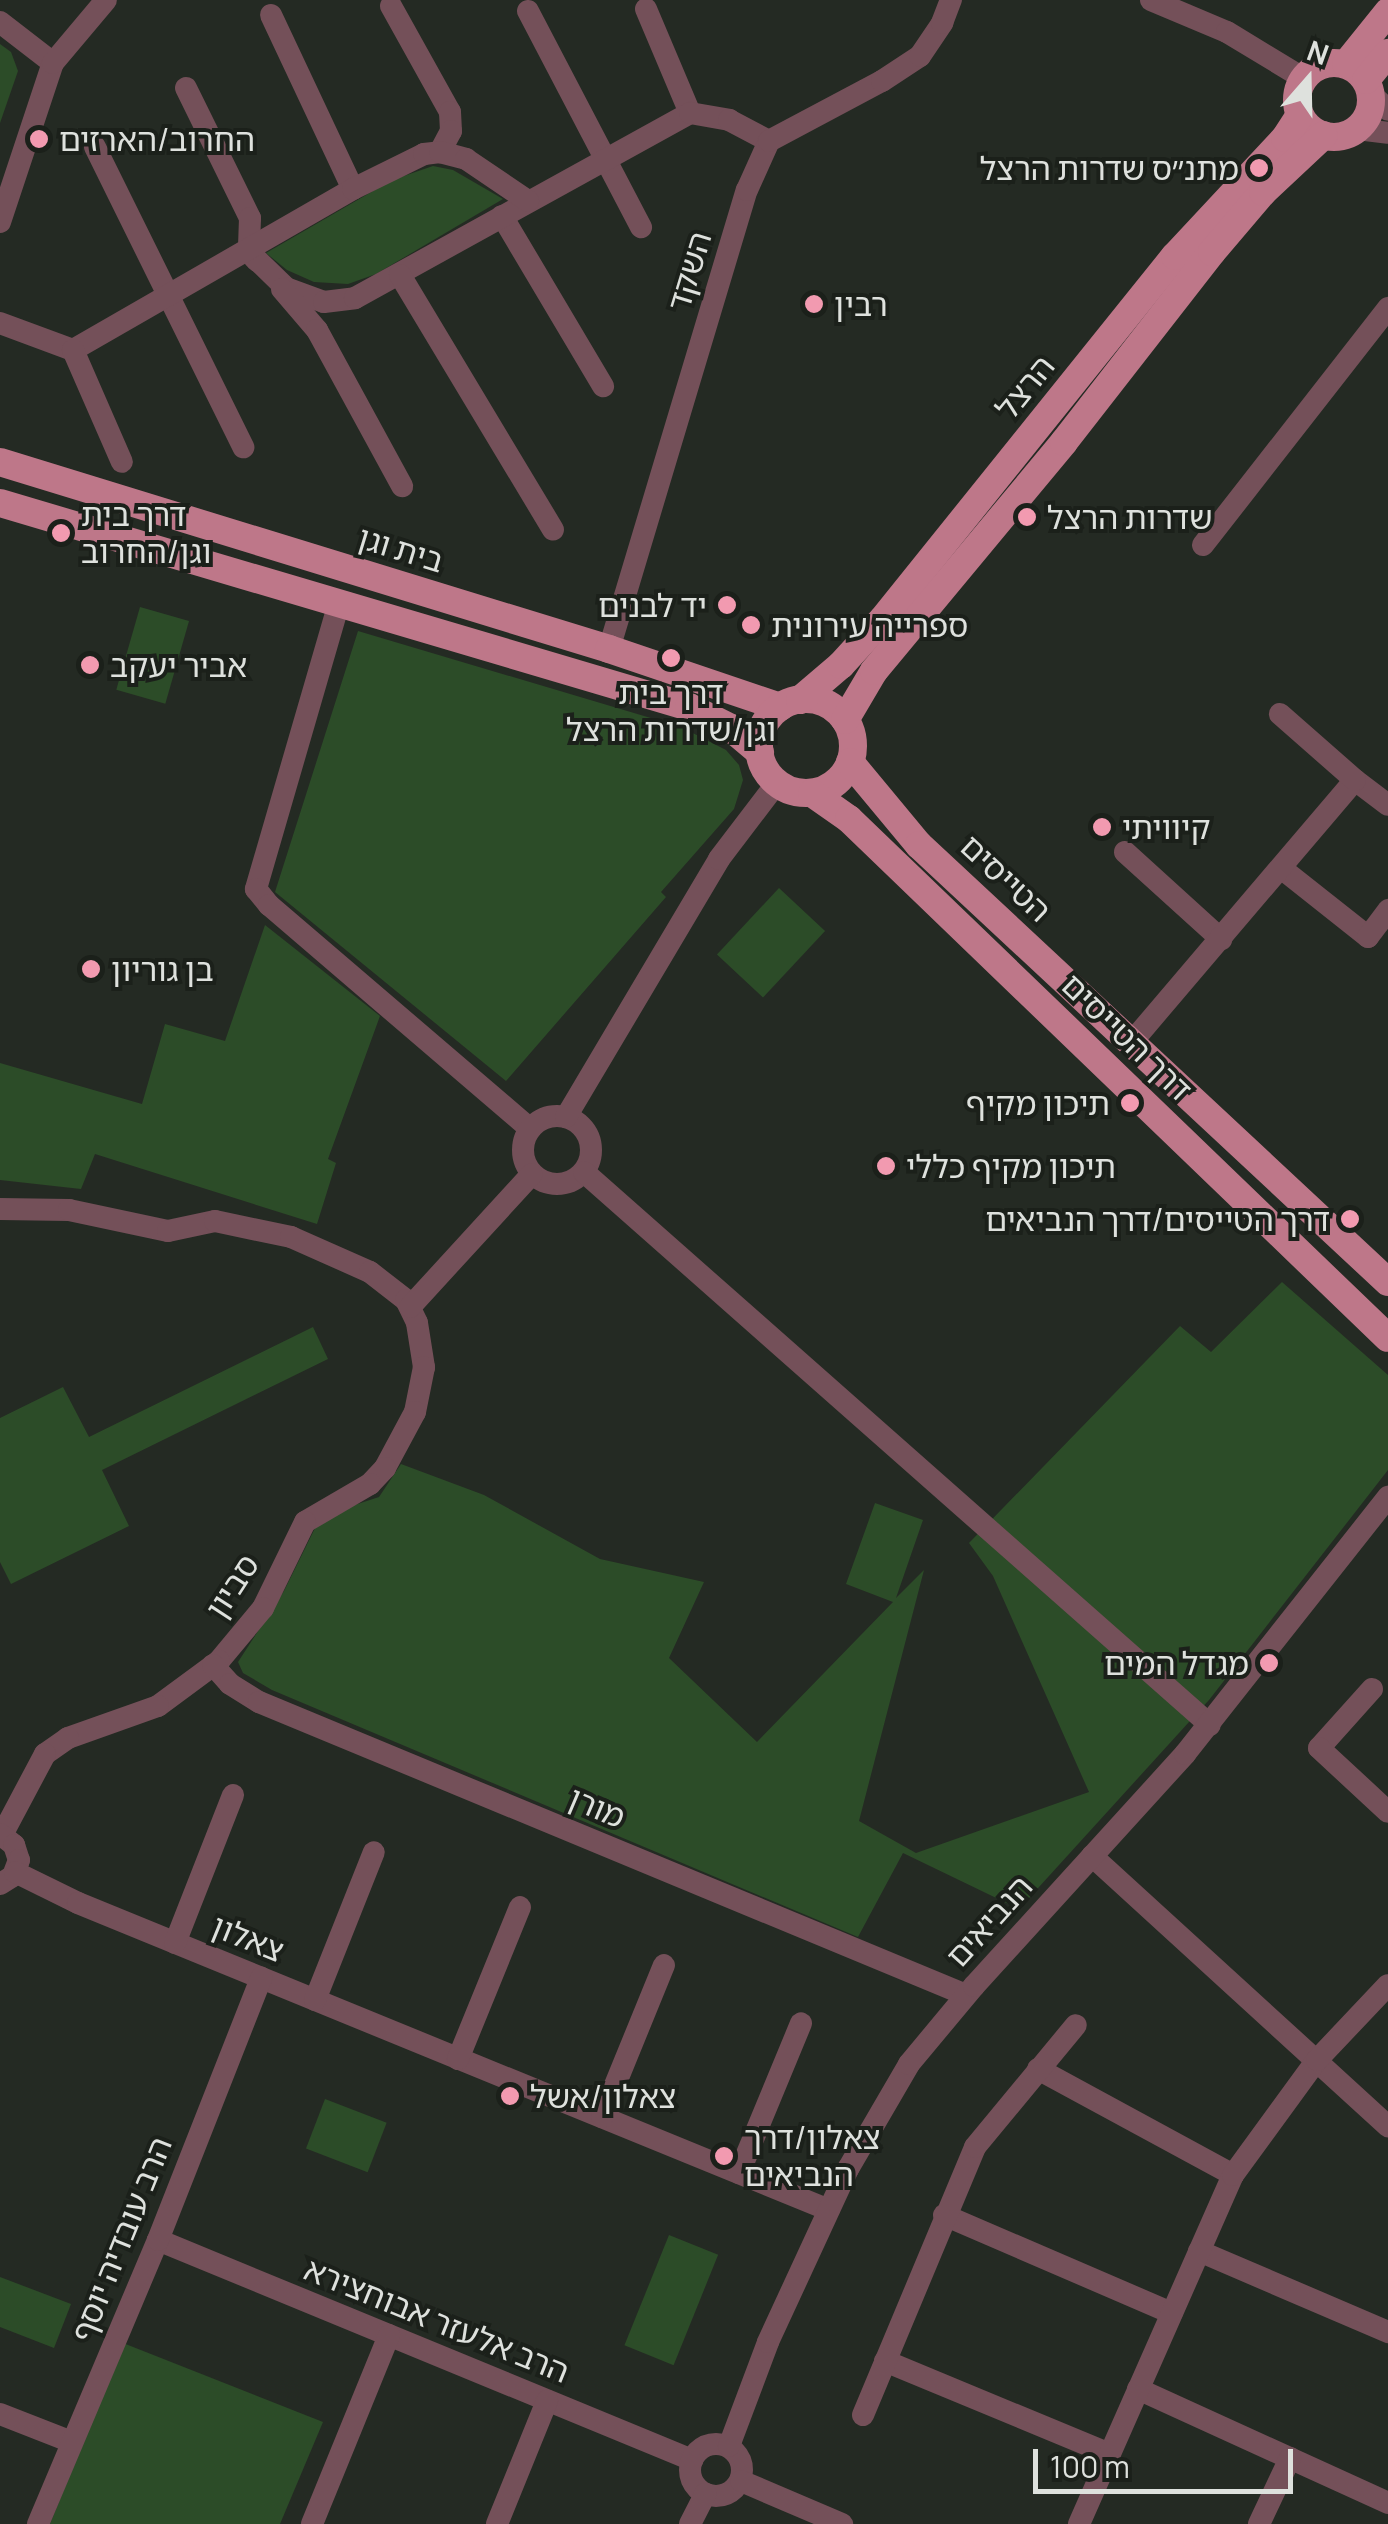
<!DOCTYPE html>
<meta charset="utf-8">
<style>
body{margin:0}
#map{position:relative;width:1388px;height:2524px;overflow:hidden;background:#242a23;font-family:Manrope,"Noto Sans Hebrew",sans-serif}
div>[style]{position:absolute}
.green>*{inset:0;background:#2c4c28;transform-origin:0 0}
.minor>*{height:22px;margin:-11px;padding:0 11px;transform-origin:11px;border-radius:11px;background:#745059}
.minor>.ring{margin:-11px;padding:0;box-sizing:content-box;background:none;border:22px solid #745059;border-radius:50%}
.major>*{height:28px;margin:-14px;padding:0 14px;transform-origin:14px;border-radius:14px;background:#be7789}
.major>.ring{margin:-14px;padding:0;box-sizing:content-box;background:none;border:28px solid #be7789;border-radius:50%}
.dots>*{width:28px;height:28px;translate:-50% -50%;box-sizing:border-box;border:5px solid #1b201a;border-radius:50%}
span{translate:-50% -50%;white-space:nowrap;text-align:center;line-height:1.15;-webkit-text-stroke:8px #1b201a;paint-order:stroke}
.poi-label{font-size:32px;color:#dee1dd}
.left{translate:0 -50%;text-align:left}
.right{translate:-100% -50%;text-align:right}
.street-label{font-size:32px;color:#dee1dd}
.north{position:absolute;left:1258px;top:30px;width:100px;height:100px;-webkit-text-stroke:8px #1b201a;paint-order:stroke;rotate:20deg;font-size:28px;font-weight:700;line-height:40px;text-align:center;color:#dee1dd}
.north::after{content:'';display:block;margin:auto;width:35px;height:45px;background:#dee1dd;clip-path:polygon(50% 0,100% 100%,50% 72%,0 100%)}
.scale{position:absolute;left:1033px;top:2449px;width:260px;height:45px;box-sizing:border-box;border:5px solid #dee1dd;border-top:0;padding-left:12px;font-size:30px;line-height:35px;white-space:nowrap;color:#dee1dd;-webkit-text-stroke:8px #1b201a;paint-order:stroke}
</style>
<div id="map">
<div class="green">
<i style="clip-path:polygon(0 44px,11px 52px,18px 71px,0 123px)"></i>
<i style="clip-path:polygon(433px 166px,453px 170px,503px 199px,376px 274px,348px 284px,314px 282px,287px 270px,266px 253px,392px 180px)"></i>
<i style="left:140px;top:607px;width:51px;height:86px;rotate:16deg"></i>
<i style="clip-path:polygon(358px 631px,681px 727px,726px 750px,739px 765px,743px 780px,734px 809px,661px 892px,666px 897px,506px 1081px,275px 892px)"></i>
<i style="left:779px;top:888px;width:63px;height:91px;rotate:43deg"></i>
<i style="clip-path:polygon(265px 925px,380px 1016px,328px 1159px,336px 1163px,317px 1224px,95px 1154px,81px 1189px,0 1180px,0 1063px,142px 1104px,165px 1024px,225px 1041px)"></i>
<i style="clip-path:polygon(1282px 1282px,1388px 1375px,1388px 1470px,1209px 1700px,1019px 1909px,903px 1853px,858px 1937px,272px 1690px,243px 1673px,238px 1662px,284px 1591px,321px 1516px,379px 1497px,401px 1464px,484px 1495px,600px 1559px,704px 1582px,669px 1658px,757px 1742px,893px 1602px,846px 1584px,875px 1503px,923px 1520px,896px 1598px,924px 1570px,859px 1821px,916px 1853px,1089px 1792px,993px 1576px,969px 1543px,1180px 1326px,1211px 1352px)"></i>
<i style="clip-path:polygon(313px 1327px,328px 1359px,102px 1470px,129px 1526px,11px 1584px,0 1562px,0 1418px,63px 1387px,89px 1437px)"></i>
<i style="left:325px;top:2099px;width:66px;height:53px;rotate:21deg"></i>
<i style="left:669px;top:2235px;width:53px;height:119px;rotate:22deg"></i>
<i style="clip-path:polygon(0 2277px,71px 2304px,54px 2348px,0 2327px)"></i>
<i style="clip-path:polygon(123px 2343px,323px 2422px,280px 2524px,50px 2524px)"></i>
</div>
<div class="minor">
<i style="left:1151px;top:0;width:82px;rotate:22.8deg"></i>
<i style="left:1227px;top:32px;width:89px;rotate:31.2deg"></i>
<i style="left:391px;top:6px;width:121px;rotate:60.9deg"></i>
<i style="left:450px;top:112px;width:19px;rotate:87deg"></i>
<i style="left:451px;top:131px;width:24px;rotate:118deg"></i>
<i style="left:646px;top:9px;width:113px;rotate:67.1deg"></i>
<i style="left:528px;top:11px;width:244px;rotate:62.4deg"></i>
<i style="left:271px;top:15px;width:192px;rotate:64.8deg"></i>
<i style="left:0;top:22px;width:67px;rotate:37.7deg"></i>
<i style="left:186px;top:88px;width:145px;rotate:63.8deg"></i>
<i style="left:250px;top:218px;width:34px;rotate:92deg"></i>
<i style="left:249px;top:252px;width:12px;rotate:48deg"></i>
<i style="left:1371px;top:94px;width:23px;rotate:43deg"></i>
<i style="left:1357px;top:129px;width:31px;rotate:7deg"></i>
<i style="left:95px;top:147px;width:335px;rotate:63.7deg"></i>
<i style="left:502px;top:216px;width:198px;rotate:59.3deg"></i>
<i style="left:0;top:222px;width:168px;rotate:-71.6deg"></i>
<i style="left:53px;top:63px;width:82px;rotate:-49.9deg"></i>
<i style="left:249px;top:252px;width:52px;rotate:44.2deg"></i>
<i style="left:286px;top:288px;width:40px;rotate:20.2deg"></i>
<i style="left:324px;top:302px;width:31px;rotate:-7deg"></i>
<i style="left:355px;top:298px;width:383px;rotate:-28.9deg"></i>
<i style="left:690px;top:113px;width:40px;rotate:10deg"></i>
<i style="left:729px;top:120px;width:45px;rotate:27.7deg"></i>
<i style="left:400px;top:275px;width:297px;rotate:59deg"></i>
<i style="left:282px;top:289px;width:54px;rotate:49.5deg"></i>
<i style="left:317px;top:330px;width:178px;rotate:61.4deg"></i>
<i style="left:0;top:323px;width:78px;rotate:20.3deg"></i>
<i style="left:73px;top:350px;width:323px;rotate:-29.9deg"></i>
<i style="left:353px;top:189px;width:79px;rotate:-26.2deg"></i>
<i style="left:424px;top:154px;width:16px;rotate:-7deg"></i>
<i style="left:440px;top:152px;width:27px;rotate:15deg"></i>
<i style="left:466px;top:159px;width:75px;rotate:34.1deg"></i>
<i style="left:73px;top:350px;width:122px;rotate:66.4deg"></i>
<i style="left:1203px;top:545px;width:301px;rotate:-52deg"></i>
<i style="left:339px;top:603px;width:298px;rotate:106.2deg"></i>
<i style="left:256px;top:889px;width:21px;rotate:51deg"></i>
<i style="left:269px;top:905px;width:344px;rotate:40.6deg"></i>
<i style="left:609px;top:649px;width:479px;rotate:-73.3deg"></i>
<i style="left:747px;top:190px;width:54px;rotate:-65.8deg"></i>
<i style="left:769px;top:141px;width:128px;rotate:-28deg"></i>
<i style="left:882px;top:81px;width:45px;rotate:-33.3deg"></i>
<i style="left:920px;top:56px;width:40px;rotate:-56deg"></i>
<i style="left:942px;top:23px;width:25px;rotate:-69deg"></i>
<i style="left:1355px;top:780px;width:41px;rotate:37.1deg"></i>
<i style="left:1125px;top:852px;width:130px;rotate:42.2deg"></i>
<i style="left:1281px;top:868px;width:111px;rotate:38.4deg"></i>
<i style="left:1368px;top:937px;width:34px;rotate:-53deg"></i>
<i style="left:1131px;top:1043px;width:345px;rotate:-49.6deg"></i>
<i style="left:1355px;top:780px;width:100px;rotate:-138.7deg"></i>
<i class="ring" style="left:523px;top:1116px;width:46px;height:46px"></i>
<i style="left:566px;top:1117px;width:300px;rotate:-59.3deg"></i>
<i style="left:719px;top:859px;width:96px;rotate:-52.7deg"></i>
<i style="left:584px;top:1172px;width:835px;rotate:41.46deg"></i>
<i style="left:0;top:1209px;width:69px;rotate:0.8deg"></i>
<i style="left:69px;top:1210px;width:101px;rotate:12deg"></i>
<i style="left:168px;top:1231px;width:48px;rotate:-12deg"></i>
<i style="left:215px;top:1221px;width:78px;rotate:11.9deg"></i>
<i style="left:291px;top:1237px;width:86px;rotate:23.9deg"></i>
<i style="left:370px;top:1272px;width:46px;rotate:37.9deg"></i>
<i style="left:406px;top:1300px;width:25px;rotate:64deg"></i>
<i style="left:417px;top:1323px;width:45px;rotate:81deg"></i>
<i style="left:424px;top:1367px;width:46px;rotate:101.3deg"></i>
<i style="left:415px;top:1412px;width:64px;rotate:118.2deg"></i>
<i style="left:385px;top:1468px;width:22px;rotate:133deg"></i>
<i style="left:370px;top:1484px;width:75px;rotate:149.7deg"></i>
<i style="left:305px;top:1522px;width:96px;rotate:116deg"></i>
<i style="left:263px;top:1608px;width:69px;rotate:129.7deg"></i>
<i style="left:219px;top:1661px;width:76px;rotate:143.6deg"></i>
<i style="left:158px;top:1706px;width:96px;rotate:160.4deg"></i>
<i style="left:68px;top:1738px;width:28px;rotate:145deg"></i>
<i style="left:45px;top:1754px;width:92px;rotate:118deg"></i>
<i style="left:410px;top:1307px;width:180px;rotate:-47.5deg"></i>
<i style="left:213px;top:1665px;width:25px;rotate:48deg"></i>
<i style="left:230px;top:1684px;width:34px;rotate:32deg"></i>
<i style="left:259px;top:1702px;width:765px;rotate:22.51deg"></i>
<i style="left:1372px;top:1689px;width:79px;rotate:131.9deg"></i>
<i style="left:1319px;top:1748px;width:94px;rotate:42.8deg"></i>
<i style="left:0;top:1834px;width:18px;rotate:38deg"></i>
<i style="left:14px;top:1845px;width:16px;rotate:72deg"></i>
<i style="left:19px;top:1860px;width:17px;rotate:111deg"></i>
<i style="left:13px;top:1876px;width:15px;rotate:148deg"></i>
<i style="left:1092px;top:1856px;width:401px;rotate:42.4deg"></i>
<i style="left:15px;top:1872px;width:70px;rotate:26.2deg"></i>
<i style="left:78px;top:1903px;width:811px;rotate:22.23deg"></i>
<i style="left:175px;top:1943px;width:159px;rotate:-68.6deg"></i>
<i style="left:315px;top:2000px;width:159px;rotate:-68.3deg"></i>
<i style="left:458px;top:2059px;width:164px;rotate:-67.8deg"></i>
<i style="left:1038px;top:2069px;width:222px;rotate:28.5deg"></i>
<i style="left:602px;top:2117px;width:164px;rotate:-67.8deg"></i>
<i style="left:739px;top:2173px;width:162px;rotate:-67.5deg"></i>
<i style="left:944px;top:2215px;width:248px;rotate:23.3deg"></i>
<i style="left:158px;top:2240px;width:578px;rotate:22.39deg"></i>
<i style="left:1199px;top:2251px;width:206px;rotate:23.2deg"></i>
<i style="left:885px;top:2361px;width:243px;rotate:22.5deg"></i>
<i style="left:1138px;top:2389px;width:275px;rotate:24.5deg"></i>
<i style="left:0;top:2414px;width:77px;rotate:21.3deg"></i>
<i style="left:863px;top:2415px;width:290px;rotate:-67.3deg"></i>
<i style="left:975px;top:2147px;width:158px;rotate:-50.4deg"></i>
<i class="ring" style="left:690px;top:2444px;width:30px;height:30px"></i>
<i style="left:729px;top:2446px;width:111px;rotate:-69.4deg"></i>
<i style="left:768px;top:2342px;width:191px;rotate:-65.2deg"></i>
<i style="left:848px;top:2169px;width:121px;rotate:-59.8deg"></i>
<i style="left:909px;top:2064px;width:102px;rotate:-50.2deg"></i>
<i style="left:974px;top:1986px;width:314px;rotate:-47.7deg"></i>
<i style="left:1185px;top:1754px;width:328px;rotate:-51.7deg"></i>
<i style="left:741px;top:2481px;width:110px;rotate:23.1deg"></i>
<i style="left:38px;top:2524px;width:308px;rotate:-67.1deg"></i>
<i style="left:158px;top:2240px;width:282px;rotate:-68.5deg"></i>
<i style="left:312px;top:2524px;width:204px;rotate:-67.8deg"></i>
<i style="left:497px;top:2524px;width:133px;rotate:-67.9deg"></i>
<i style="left:690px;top:2524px;width:34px;rotate:-63deg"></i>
<i style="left:1079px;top:2524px;width:381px;rotate:-66.2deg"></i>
<i style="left:1233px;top:2175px;width:142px;rotate:-53.9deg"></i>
<i style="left:1317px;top:2060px;width:103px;rotate:-46.6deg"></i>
<i style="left:1259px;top:2524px;width:73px;rotate:-64.8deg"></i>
</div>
<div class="major">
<i class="ring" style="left:1297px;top:63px;width:46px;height:46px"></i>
<i style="left:1346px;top:64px;width:67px;rotate:-51.1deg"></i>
<i style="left:1366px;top:80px;width:35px;rotate:-51deg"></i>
<i style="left:0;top:462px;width:637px;rotate:17.07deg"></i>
<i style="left:609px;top:649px;width:181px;rotate:18.7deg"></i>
<i style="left:0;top:503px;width:719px;rotate:16.49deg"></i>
<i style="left:689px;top:707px;width:47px;rotate:26.6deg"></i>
<i style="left:731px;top:728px;width:38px;rotate:40deg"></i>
<i class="ring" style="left:759px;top:699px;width:66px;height:66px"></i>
<i style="left:800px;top:700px;width:54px;rotate:-40.5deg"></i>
<i style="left:841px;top:665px;width:62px;rotate:-47.6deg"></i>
<i style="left:883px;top:619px;width:466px;rotate:-51.2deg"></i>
<i style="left:1175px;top:256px;width:161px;rotate:-47deg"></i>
<i style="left:1285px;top:138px;width:27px;rotate:-57deg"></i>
<i style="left:845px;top:720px;width:57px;rotate:-59.4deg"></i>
<i style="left:874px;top:671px;width:298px;rotate:-50.3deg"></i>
<i style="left:1064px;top:442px;width:241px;rotate:-52.1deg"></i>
<i style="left:1212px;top:252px;width:79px;rotate:-49.6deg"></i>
<i style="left:1263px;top:192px;width:83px;rotate:-43.1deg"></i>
<i style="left:850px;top:762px;width:108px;rotate:50.3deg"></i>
<i style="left:919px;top:845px;width:641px;rotate:42.98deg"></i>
<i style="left:812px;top:793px;width:45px;rotate:35.1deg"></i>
<i style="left:849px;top:819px;width:748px;rotate:43.92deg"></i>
</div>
<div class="dots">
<i style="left:39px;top:139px;background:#f29ab0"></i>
<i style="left:1259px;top:168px;background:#f29ab0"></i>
<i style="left:814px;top:304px;background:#f29ab0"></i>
<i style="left:1027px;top:517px;background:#f29ab0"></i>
<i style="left:61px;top:533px;background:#f29ab0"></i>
<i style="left:727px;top:605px;background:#f29ab0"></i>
<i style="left:751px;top:625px;background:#f29ab0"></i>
<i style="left:671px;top:658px;background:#f29ab0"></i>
<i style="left:90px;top:665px;background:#f29ab0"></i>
<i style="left:1102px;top:827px;background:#f29ab0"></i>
<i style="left:91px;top:969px;background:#f29ab0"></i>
<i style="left:1130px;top:1103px;background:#f29ab0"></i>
<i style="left:886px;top:1166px;background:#f29ab0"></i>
<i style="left:1350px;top:1219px;background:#f29ab0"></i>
<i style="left:1269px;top:1663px;background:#f29ab0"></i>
<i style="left:510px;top:2096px;background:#f29ab0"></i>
<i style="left:724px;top:2156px;background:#f29ab0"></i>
</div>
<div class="poi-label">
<span class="left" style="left:59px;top:139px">החרוב/הארזים</span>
<span class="right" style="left:1239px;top:168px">מתנ״ס שדרות הרצל</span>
<span class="left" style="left:834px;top:304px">רבין</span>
<span class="left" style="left:81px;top:533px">דרך בית<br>וגן/החרוב</span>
<span class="left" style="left:1047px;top:517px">שדרות הרצל</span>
<span class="right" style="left:707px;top:605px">יד לבנים</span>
<span class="left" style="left:771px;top:625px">ספרייה עירונית</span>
<span class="left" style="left:110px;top:665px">אביר יעקב</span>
<span style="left:671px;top:711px">דרך בית<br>וגן/שדרות הרצל</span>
<span class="left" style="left:1122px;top:827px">קיוויתי</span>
<span class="left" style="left:111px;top:969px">בן גוריון</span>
<span class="right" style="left:1110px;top:1103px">תיכון מקיף</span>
<span class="left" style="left:906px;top:1166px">תיכון מקיף כללי</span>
<span class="right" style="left:1330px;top:1219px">דרך הטייסים/דרך הנביאים</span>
<span class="right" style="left:1249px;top:1663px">מגדל המים</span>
<span class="left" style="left:530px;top:2096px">צאלון/אשל</span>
<span class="left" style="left:744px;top:2156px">צאלון/דרך<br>הנביאים</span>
</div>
<div class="street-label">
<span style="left:689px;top:271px;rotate:-73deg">השקד</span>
<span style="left:1025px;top:387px;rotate:-51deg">הרצל</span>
<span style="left:401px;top:549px;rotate:17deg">בית וגן</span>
<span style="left:1006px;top:878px;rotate:43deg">הטייסים</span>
<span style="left:1127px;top:1037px;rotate:44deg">דרך הטייסים</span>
<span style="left:232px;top:1586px;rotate:-57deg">סביון</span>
<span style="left:597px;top:1807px;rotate:23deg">מורן</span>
<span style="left:989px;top:1921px;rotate:-48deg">הנביאים</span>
<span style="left:248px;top:1938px;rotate:22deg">צאלון</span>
<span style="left:121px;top:2239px;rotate:-68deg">הרב עובדיה יוסף</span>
<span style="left:437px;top:2320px;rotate:22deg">הרב אלעזר אבוחצירא</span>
</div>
<div class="north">N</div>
<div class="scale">100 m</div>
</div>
